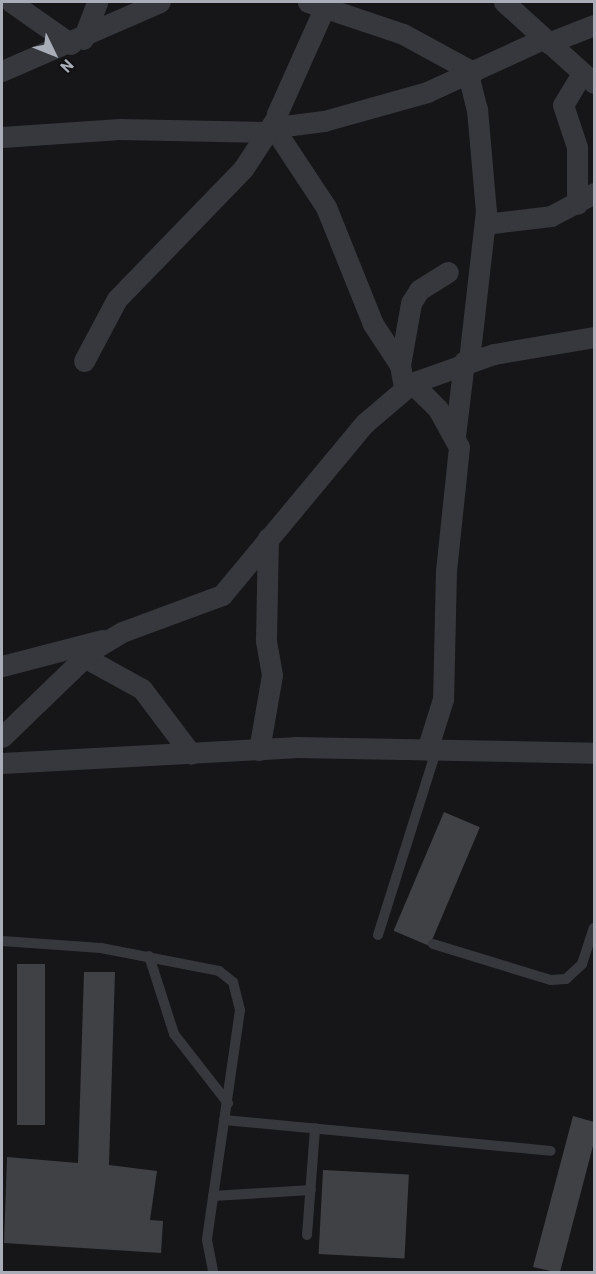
<!DOCTYPE html>
<style>
body{margin:0}
#map{position:relative;width:596px;height:1274px;overflow:hidden;background:#161618;font-family:Barlow,sans-serif}
div>[style]{position:absolute}
.building>*{inset:0;background:#404145;transform-origin:0 0}
.service>*{height:10px;margin:-5px;padding:0 5px;transform-origin:5px;border-radius:5px;background:#37383d}
.minor>*{height:21px;margin:-10.5px;padding:0 10.5px;transform-origin:10.5px;border-radius:10.5px;background:#37383d}
span{translate:-50% -50%;white-space:nowrap;text-align:center;line-height:1.15;-webkit-text-stroke:4.5px #111113;paint-order:stroke}
.frame{position:absolute;inset:0;border:3px solid #a8adb8;pointer-events:none}
.north{position:absolute;left:24px;top:24px;width:60px;height:60px;-webkit-text-stroke:4px #111113;paint-order:stroke;rotate:133deg;font-size:16px;font-weight:700;line-height:24px;text-align:center;color:#a8adb8}
.north::after{content:'';display:block;margin:auto;width:21px;height:27px;background:#a8adb8;clip-path:polygon(50% 0,100% 100%,50% 72%,0 100%)}
</style>
<div id="map">
<div class="building">
<i style="left:444px;top:812px;width:39px;height:129px;rotate:23deg"></i>
<i style="left:17px;top:964px;width:28px;height:161px"></i>
<i style="clip-path:polygon(84px 972px,115px 972px,109px 1165px,157px 1171px,150px 1220px,163px 1221px,161px 1253px,4px 1243px,7px 1157px,78px 1163px)"></i>
<i style="clip-path:polygon(573px 1116px,594px 1122px,594px 1142px,560px 1272px,555px 1272px,533px 1267px)"></i>
<i style="left:323px;top:1170px;width:86px;height:84px;rotate:3deg"></i>
</div>
<div class="service">
<i style="left:378px;top:935px;width:193px;rotate:-72.5deg"></i>
<i style="left:2px;top:941px;width:99px;rotate:4deg"></i>
<i style="left:101px;top:948px;width:120px;rotate:11deg"></i>
<i style="left:219px;top:971px;width:18px;rotate:38deg"></i>
<i style="left:233px;top:982px;width:29px;rotate:76deg"></i>
<i style="left:240px;top:1010px;width:232px;rotate:98.2deg"></i>
<i style="left:207px;top:1240px;width:33px;rotate:79deg"></i>
<i style="left:433px;top:944px;width:123px;rotate:17deg"></i>
<i style="left:551px;top:980px;width:15px;rotate:-4deg"></i>
<i style="left:566px;top:979px;width:22px;rotate:-43deg"></i>
<i style="left:582px;top:964px;width:38px;rotate:-72deg"></i>
<i style="left:149px;top:956px;width:82px;rotate:72.2deg"></i>
<i style="left:174px;top:1034px;width:88px;rotate:52deg"></i>
<i style="left:224px;top:1120px;width:328px;rotate:5.4deg"></i>
<i style="left:213px;top:1196px;width:98px;rotate:-3.5deg"></i>
<i style="left:307px;top:1235px;width:107px;rotate:-85.7deg"></i>
</div>
<div class="minor">
<i style="left:11px;top:2px;width:73px;rotate:35deg"></i>
<i style="left:308px;top:2px;width:100px;rotate:18.6deg"></i>
<i style="left:403px;top:34px;width:80px;rotate:28.5deg"></i>
<i style="left:327px;top:2px;width:123px;rotate:114.1deg"></i>
<i style="left:277px;top:114px;width:19px;rotate:90deg"></i>
<i style="left:277px;top:133px;width:89px;rotate:56.5deg"></i>
<i style="left:326px;top:207px;width:126px;rotate:68.1deg"></i>
<i style="left:373px;top:324px;width:49px;rotate:56.6deg"></i>
<i style="left:400px;top:365px;width:23px;rotate:80deg"></i>
<i style="left:504px;top:2px;width:121px;rotate:42deg"></i>
<i style="left:83px;top:39px;width:40px;rotate:-69deg"></i>
<i style="left:548px;top:43px;width:49px;rotate:-21.4deg"></i>
<i style="left:2px;top:71px;width:172px;rotate:-23.6deg"></i>
<i style="left:468px;top:74px;width:36px;rotate:76deg"></i>
<i style="left:477px;top:109px;width:102px;rotate:85deg"></i>
<i style="left:486px;top:211px;width:151px;rotate:96.5deg"></i>
<i style="left:277px;top:127px;width:47px;rotate:-7.3deg"></i>
<i style="left:324px;top:121px;width:107px;rotate:-15.7deg"></i>
<i style="left:427px;top:92px;width:128px;rotate:-24.6deg"></i>
<i style="left:2px;top:137px;width:118px;rotate:-3.9deg"></i>
<i style="left:120px;top:129px;width:148px;rotate:1.2deg"></i>
<i style="left:577px;top:204px;width:57px;rotate:-90deg"></i>
<i style="left:577px;top:147px;width:44px;rotate:-108.4deg"></i>
<i style="left:563px;top:105px;width:37px;rotate:-59deg"></i>
<i style="left:485px;top:224px;width:66px;rotate:-6.9deg"></i>
<i style="left:551px;top:216px;width:49px;rotate:-28.1deg"></i>
<i style="left:84px;top:361px;width:70px;rotate:-62deg"></i>
<i style="left:117px;top:299px;width:181px;rotate:-45.9deg"></i>
<i style="left:243px;top:169px;width:62px;rotate:-56.8deg"></i>
<i style="left:400px;top:365px;width:63px;rotate:-79.9deg"></i>
<i style="left:411px;top:303px;width:15px;rotate:-58deg"></i>
<i style="left:419px;top:290px;width:34px;rotate:-32deg"></i>
<i style="left:412px;top:383px;width:37px;rotate:45deg"></i>
<i style="left:438px;top:409px;width:43px;rotate:61.1deg"></i>
<i style="left:459px;top:447px;width:124px;rotate:96deg"></i>
<i style="left:446px;top:570px;width:129px;rotate:91.3deg"></i>
<i style="left:443px;top:699px;width:53px;rotate:107.4deg"></i>
<i style="left:455px;top:436px;width:75px;rotate:-83.1deg"></i>
<i style="left:84px;top:657px;width:66px;rotate:28.9deg"></i>
<i style="left:142px;top:689px;width:81px;rotate:53deg"></i>
<i style="left:2px;top:666px;width:103px;rotate:-14.6deg"></i>
<i style="left:2px;top:737px;width:125px;rotate:-44deg"></i>
<i style="left:92px;top:650px;width:35px;rotate:-31deg"></i>
<i style="left:122px;top:632px;width:107px;rotate:-20.3deg"></i>
<i style="left:222px;top:595px;width:224px;rotate:-50.3deg"></i>
<i style="left:365px;top:423px;width:62px;rotate:-40.4deg"></i>
<i style="left:412px;top:383px;width:87px;rotate:-19.5deg"></i>
<i style="left:494px;top:354px;width:101px;rotate:-9.6deg"></i>
<i style="left:259px;top:750px;width:76px;rotate:-80.2deg"></i>
<i style="left:272px;top:675px;width:36px;rotate:-100deg"></i>
<i style="left:266px;top:640px;width:102px;rotate:-88.9deg"></i>
<i style="left:2px;top:763px;width:293px;rotate:-3.1deg"></i>
<i style="left:295px;top:747px;width:299px;rotate:1.1deg"></i>
</div>
<div class="frame"></div>
<div class="north">N</div>
</div>
